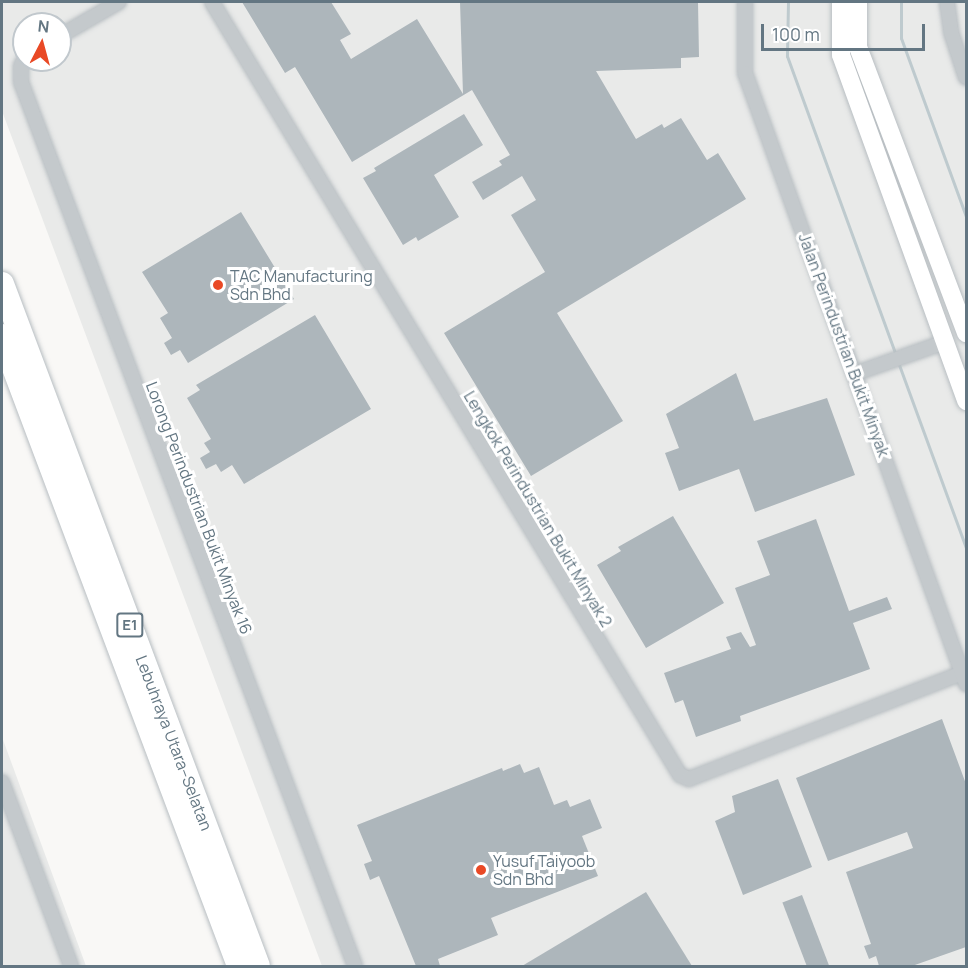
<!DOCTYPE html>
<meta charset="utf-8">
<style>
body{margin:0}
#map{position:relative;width:968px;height:968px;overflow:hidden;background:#f9f8f6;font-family:Manrope,sans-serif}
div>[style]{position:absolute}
.built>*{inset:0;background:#e9eae9}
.stream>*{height:3px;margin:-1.5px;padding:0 1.5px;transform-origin:1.5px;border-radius:1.5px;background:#becace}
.building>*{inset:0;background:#adb6bb;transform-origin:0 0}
.roads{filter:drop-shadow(0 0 2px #b8bec2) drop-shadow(0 0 2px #b8bec2)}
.street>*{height:14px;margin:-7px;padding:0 7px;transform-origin:7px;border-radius:7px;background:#c4c9cc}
.secondary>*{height:18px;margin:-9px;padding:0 9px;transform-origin:9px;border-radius:9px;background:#fff}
.highway>*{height:24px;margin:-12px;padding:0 12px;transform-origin:12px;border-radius:12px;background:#fff}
.dots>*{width:16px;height:16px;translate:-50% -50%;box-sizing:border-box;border:3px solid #fff;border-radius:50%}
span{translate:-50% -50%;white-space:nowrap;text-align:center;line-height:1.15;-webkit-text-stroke:6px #fff;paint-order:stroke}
.shield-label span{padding:2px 4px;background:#fff;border:2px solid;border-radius:4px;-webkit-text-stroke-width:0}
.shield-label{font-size:15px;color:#637682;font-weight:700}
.poi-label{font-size:16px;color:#637682}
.left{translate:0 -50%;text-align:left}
.street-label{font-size:16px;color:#637682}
.frame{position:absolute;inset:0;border:3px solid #637682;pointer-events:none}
.north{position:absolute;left:12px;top:12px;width:60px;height:60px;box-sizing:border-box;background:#fff;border:2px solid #c1c8cd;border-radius:50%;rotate:6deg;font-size:16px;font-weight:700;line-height:24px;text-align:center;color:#637682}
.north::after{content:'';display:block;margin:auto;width:21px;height:27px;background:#e94925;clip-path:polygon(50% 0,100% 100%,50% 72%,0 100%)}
.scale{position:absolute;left:761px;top:24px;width:164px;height:27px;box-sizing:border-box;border:3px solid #637682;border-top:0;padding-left:8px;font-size:18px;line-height:21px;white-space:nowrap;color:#637682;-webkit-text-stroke:4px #fff;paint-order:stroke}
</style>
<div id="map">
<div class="built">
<i style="clip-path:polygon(evenodd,2px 2px,966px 2px,966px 966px,322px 966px,2px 111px,2px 2px,24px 24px,60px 24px,60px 60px,24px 60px,24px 24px)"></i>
<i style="clip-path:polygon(2px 737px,86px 966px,2px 966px)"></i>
</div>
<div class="stream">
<i style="left:788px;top:2px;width:54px;rotate:91.1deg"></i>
<i style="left:787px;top:56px;width:319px;rotate:70deg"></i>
<i style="left:901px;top:2px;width:36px;rotate:90deg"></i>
<i style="left:901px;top:38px;width:190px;rotate:70deg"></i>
<i style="left:898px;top:362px;width:198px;rotate:69.9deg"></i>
</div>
<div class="building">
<i style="clip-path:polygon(242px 2px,331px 2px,351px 34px,340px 40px,351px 59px,417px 19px,463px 94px,460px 2px,698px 2px,699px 57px,681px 58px,681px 68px,596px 71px,636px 139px,662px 124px,664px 128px,681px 118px,707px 160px,718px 153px,746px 199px,557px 313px,623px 421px,531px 476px,444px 333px,545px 272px,511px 215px,536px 200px,522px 176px,483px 200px,472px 182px,502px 165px,499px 161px,510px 155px,472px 90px,352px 162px,295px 67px,285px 73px)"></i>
<i style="clip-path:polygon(464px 114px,483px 145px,434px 175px,459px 217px,418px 241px,416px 237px,403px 245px,363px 178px,376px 171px,374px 168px)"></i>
<i style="clip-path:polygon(241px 212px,294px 299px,188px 363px,180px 350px,171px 355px,164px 343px,172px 338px,160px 318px,168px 313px,142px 272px)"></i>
<i style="clip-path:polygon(315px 315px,371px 409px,244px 484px,232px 465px,221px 472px,216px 464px,206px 469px,200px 458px,210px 452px,204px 443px,211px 439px,187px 398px,200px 390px,196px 385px)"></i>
<i style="clip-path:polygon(736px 373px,754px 421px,827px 398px,855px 475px,755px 512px,739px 469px,679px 491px,665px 453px,679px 448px,666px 414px)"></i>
<i style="clip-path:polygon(673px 516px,724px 603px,646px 648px,597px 565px,621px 551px,618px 547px)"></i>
<i style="clip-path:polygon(816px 519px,849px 611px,887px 597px,892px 609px,853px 623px,870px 669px,740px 716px,741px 721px,696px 737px,683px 700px,675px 703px,664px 673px,731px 649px,726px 637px,741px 632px,750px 647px,756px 645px,735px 588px,770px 575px,757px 541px)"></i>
<i style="clip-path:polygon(942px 719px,966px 784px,966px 947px,912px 966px,879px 966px,876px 956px,869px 959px,864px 946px,871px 944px,846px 872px,913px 848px,907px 832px,828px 861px,796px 778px)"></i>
<i style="clip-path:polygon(520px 764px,524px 773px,539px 767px,554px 805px,567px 800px,570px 807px,590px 799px,602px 828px,582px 836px,598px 876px,491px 918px,498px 935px,438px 959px,440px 966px,416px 966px,379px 876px,370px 880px,364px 864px,372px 861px,357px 825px,502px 768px,503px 771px)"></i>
<i style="clip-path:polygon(778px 779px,812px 867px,743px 895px,715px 821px,735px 812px,732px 796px)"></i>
<i style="clip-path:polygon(646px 892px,692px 966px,522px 966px)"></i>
<i style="left:802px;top:895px;width:76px;height:21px;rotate:69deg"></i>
</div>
<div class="roads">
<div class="street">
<i style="left:212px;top:2px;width:904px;rotate:58.81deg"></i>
<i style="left:680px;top:775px;width:10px;rotate:24deg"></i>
<i style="left:689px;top:779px;width:293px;rotate:-21.2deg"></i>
<i style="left:745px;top:2px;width:71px;rotate:90deg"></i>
<i style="left:745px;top:73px;width:650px;rotate:70.11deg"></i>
<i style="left:947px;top:2px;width:30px;rotate:82deg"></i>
<i style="left:951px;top:32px;width:48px;rotate:71.9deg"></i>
<i style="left:60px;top:36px;width:68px;rotate:-30deg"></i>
<i style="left:24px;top:60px;width:7px;rotate:117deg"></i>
<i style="left:21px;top:66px;width:16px;rotate:90deg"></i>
<i style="left:21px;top:82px;width:945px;rotate:69.3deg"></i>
<i style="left:854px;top:374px;width:96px;rotate:-19.4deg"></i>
<i style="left:2px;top:782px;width:197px;rotate:69.4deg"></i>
</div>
<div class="secondary">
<i style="left:841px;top:2px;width:53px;rotate:90deg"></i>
<i style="left:841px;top:55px;width:368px;rotate:70.1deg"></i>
<i style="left:858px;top:2px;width:45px;rotate:90deg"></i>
<i style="left:858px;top:47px;width:306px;rotate:69.3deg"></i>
</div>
<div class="highway">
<i style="left:2px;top:284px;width:728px;rotate:69.43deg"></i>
<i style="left:2px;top:336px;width:673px;rotate:69.38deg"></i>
</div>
</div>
<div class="dots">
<i style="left:218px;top:285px;background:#e94925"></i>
<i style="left:481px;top:870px;background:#e94925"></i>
</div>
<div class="shield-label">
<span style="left:130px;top:625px">E1</span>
</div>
<div class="poi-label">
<span class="left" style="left:230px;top:285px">TAC Manufacturing<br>Sdn Bhd</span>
<span class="left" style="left:493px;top:870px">Yusuf Taiyoob<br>Sdn Bhd</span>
</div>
<div class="street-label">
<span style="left:844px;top:345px;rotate:70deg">Jalan Perindustrian Bukit Minyak</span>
<span style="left:199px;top:508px;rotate:69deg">Lorong Perindustrian Bukit Minyak 16</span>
<span style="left:538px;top:509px;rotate:59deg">Lengkok Perindustrian Bukit Minyak 2</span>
<span style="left:174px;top:743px;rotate:69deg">Lebuhraya Utara–Selatan</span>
</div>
<div class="frame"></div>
<div class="north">N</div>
<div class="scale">100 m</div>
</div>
